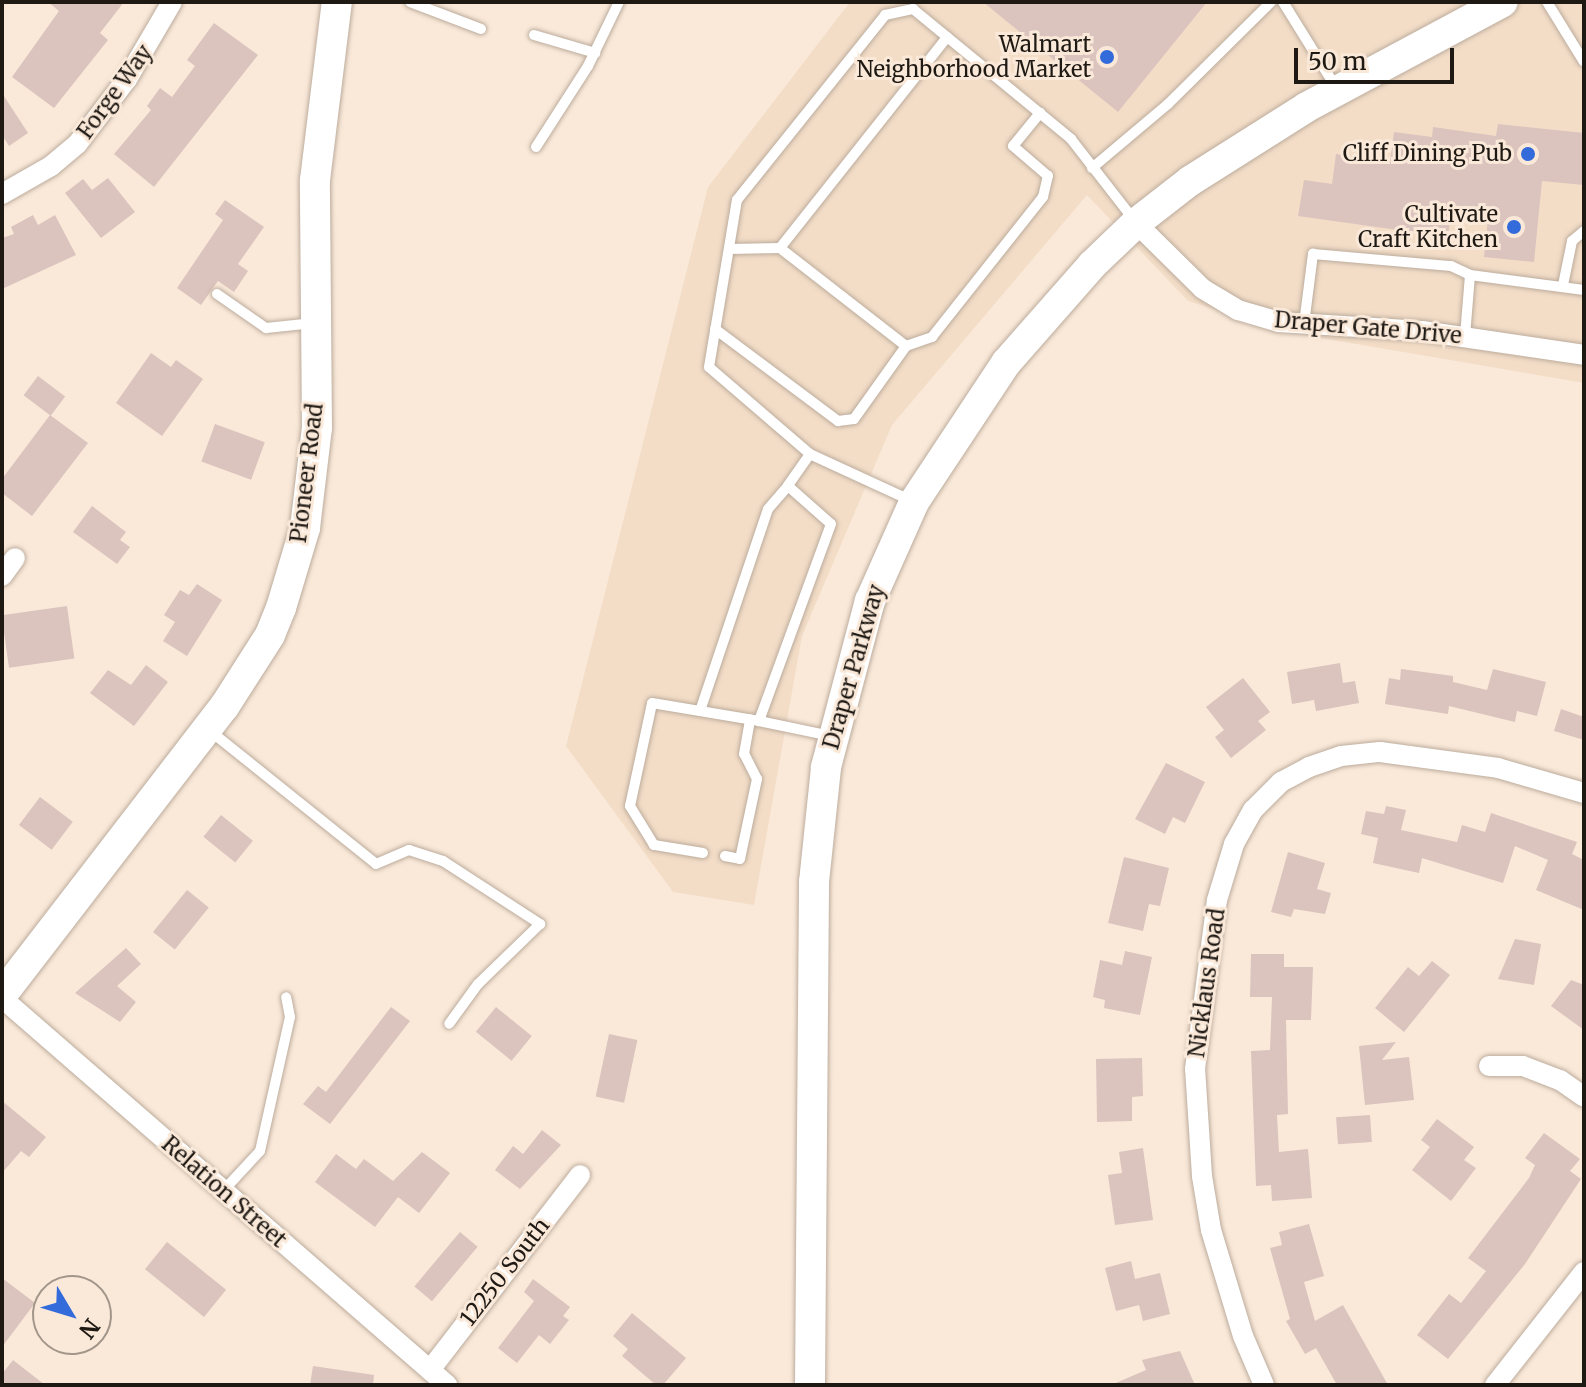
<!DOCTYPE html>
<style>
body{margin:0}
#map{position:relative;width:1586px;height:1387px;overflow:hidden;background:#fae9d9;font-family:Merriweather,serif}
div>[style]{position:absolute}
.built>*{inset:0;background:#f3ddc7}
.building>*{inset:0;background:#dbc3be;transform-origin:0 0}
.roads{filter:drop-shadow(0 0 2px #bcac9d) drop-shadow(0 0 2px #bcac9d)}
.lane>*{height:10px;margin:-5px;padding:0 5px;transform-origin:5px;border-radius:5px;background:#fff}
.street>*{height:20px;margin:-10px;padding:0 10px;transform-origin:10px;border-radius:10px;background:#fff}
.secondary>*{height:30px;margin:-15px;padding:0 15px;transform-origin:15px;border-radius:15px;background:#fff}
.dots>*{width:22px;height:22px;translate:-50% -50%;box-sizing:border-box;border:4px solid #fae9d9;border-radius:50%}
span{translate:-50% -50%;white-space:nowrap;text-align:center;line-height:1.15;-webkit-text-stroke:6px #fae9d9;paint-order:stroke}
.poi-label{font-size:22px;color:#1f1914}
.right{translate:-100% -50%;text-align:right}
.street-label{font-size:22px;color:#1f1914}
.frame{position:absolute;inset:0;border:4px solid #1f1914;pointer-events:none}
.north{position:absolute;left:32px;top:1275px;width:80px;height:80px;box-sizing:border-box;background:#fae9d9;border:2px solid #a2968a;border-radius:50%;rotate:128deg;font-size:22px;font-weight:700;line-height:32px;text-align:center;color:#1f1914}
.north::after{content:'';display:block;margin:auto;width:28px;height:36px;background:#346bda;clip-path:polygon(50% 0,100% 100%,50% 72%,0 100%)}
.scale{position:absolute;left:1294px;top:48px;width:160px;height:36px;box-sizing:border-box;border:4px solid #1f1914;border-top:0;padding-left:10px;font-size:24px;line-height:28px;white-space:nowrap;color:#1f1914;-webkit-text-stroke:6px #fae9d9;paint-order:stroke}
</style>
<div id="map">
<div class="built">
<i style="clip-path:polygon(850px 2px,1584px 2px,1584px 383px,1292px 333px,1188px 301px,1087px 195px,892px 425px,802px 636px,754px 905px,673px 892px,566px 746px,708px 187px)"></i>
</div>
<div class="building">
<i style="clip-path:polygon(48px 2px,124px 2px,100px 33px,108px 40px,54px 108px,12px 77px,59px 11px)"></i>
<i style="clip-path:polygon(983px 2px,1207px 2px,1118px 112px)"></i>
<i style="clip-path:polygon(214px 23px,258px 55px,154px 187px,114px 154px,151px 110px,147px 106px,160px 88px,172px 97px,195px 66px,187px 60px)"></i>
<i style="clip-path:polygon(2px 93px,28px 133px,9px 146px,2px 135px)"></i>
<i style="clip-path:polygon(1498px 124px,1584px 133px,1584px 185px,1542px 181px,1534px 262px,1484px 257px,1489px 210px,1452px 205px,1448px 237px,1298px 216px,1304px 180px,1332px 184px,1336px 154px,1390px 162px,1394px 132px,1432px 137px,1433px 127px,1496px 136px)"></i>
<i style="clip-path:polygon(108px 178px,135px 212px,101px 238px,65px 193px,83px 179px,92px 190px)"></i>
<i style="clip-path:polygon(225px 200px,264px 227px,238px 264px,248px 271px,234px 292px,218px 281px,201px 305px,177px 288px,223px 220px,215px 214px)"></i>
<i style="clip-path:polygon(33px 215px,38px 225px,55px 215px,76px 255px,2px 289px,2px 238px,14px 234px,11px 227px)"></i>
<i style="clip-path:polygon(151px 353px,171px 367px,176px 360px,203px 379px,162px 436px,116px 403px)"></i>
<i style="left:38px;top:376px;width:34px;height:24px;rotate:37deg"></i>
<i style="clip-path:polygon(50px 415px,88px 443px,32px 516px,2px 493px,2px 479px)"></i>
<i style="left:215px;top:424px;width:53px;height:40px;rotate:20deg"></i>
<i style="clip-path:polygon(92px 506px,126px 532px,120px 540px,130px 547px,117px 564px,73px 532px)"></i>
<i style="clip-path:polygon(197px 584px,222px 600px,187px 656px,163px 641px,175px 622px,164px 615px,180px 590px,189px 595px)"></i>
<i style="left:67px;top:606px;width:53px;height:66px;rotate:82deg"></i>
<i style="clip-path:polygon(1340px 663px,1343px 683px,1355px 681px,1359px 703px,1316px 711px,1314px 700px,1292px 704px,1287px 672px)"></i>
<i style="clip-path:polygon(146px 665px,168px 682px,134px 726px,90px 693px,108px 670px,131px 685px)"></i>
<i style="clip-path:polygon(1401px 669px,1453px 676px,1453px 682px,1487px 690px,1493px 669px,1546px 682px,1537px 716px,1517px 711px,1515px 722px,1449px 706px,1448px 714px,1385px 704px,1389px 678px,1400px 680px)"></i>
<i style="clip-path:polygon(1243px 678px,1270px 712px,1258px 721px,1266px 730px,1231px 758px,1215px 737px,1224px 730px,1206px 707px)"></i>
<i style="clip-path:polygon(1561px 709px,1584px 717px,1584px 740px,1554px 731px)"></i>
<i style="clip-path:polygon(1166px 763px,1205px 782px,1185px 823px,1173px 817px,1165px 834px,1135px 819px)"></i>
<i style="left:40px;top:797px;width:41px;height:35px;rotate:37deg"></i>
<i style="clip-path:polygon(1386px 806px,1406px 810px,1401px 830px,1457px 842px,1462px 825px,1485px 832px,1491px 813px,1577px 842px,1572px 854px,1584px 860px,1584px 910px,1536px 890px,1548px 860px,1515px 846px,1503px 883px,1422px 858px,1419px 873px,1373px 863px,1378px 838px,1361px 834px,1366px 811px,1384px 814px)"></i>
<i style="left:221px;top:815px;width:41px;height:28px;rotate:39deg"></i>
<i style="clip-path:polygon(1288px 852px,1325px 863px,1317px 889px,1331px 893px,1325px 914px,1294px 909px,1291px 917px,1271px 912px)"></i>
<i style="clip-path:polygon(1124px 857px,1169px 868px,1160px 906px,1149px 904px,1143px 931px,1108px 923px)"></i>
<i style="left:187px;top:890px;width:28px;height:54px;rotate:39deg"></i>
<i style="clip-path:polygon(1515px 939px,1541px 944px,1534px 985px,1498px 979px)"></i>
<i style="clip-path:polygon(126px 948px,141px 964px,117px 986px,136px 1002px,120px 1022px,75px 993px)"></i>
<i style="clip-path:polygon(1125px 951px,1152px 957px,1140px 1015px,1104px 1008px,1105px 1000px,1093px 997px,1100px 960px,1122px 965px)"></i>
<i style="clip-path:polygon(1251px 954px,1284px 954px,1284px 967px,1313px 967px,1311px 1020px,1286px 1020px,1288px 1114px,1277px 1115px,1279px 1152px,1308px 1149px,1312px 1198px,1272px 1201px,1271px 1185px,1256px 1186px,1251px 1051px,1270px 1050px,1272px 997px,1250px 997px)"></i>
<i style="clip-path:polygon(1432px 961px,1450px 975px,1404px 1032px,1375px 1008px,1408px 967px,1419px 976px)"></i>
<i style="clip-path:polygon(1571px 980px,1584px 985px,1584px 1030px,1551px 1006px)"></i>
<i style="clip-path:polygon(391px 1007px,410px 1021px,330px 1124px,303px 1104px,318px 1086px,326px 1092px)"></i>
<i style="left:496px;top:1007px;width:46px;height:32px;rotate:39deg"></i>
<i style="left:609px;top:1034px;width:29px;height:64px;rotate:12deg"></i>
<i style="clip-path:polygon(1396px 1042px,1382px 1060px,1409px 1057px,1414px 1100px,1365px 1105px,1359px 1046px)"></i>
<i style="clip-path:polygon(1142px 1058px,1143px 1096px,1132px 1097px,1132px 1121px,1097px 1122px,1096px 1059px)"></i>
<i style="clip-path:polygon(2px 1101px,46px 1137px,29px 1157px,21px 1151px,2px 1173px)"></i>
<i style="left:1370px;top:1115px;width:27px;height:34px;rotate:86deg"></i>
<i style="clip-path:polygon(1437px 1119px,1474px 1147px,1464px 1160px,1476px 1168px,1451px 1201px,1412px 1170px,1430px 1147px,1421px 1140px)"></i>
<i style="clip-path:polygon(542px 1130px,561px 1145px,520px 1189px,495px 1170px,513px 1146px,523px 1154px)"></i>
<i style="clip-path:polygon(1544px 1133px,1580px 1159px,1570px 1171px,1581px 1179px,1525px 1264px,1448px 1359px,1417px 1335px,1449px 1294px,1461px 1303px,1486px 1271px,1468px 1258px,1529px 1178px,1535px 1165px,1525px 1158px)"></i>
<i style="clip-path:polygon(1143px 1148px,1153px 1220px,1115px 1225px,1108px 1175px,1122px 1173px,1119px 1152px)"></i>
<i style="clip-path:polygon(422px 1152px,450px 1173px,419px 1213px,398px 1197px,375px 1227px,315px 1182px,336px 1154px,356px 1169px,364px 1159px,393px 1181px)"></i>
<i style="clip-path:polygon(1309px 1224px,1324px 1276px,1304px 1282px,1315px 1321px,1343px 1305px,1388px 1385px,1337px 1385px,1316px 1348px,1305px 1354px,1286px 1321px,1290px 1319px,1270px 1248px,1282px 1245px,1279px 1232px)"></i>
<i style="left:460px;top:1232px;width:23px;height:71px;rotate:40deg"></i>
<i style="left:167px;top:1242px;width:76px;height:35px;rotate:39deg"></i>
<i style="clip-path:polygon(1131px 1261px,1135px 1279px,1160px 1273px,1170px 1314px,1143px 1321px,1139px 1305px,1116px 1311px,1105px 1268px)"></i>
<i style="clip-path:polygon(2px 1278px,35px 1303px,2px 1347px)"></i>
<i style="clip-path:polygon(533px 1279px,570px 1307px,563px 1316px,569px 1320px,550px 1344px,539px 1335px,517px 1363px,498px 1348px,534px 1301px,524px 1292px)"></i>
<i style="clip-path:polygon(632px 1313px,686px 1358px,663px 1385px,656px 1385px,622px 1356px,628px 1349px,613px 1336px)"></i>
<i style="clip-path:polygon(1180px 1351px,1195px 1385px,1111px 1385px,1146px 1370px,1142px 1360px)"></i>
<i style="clip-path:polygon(13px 1360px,45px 1385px,2px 1385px,2px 1374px)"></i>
<i style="clip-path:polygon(313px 1366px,374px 1375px,373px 1385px,310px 1385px)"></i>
</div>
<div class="roads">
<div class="lane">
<i style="left:410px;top:2px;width:76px;rotate:20.8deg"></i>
<i style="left:1283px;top:2px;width:102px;rotate:58.2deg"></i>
<i style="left:1547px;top:2px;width:70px;rotate:58.3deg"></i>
<i style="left:534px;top:35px;width:64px;rotate:16.4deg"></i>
<i style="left:536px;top:147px;width:96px;rotate:-57.3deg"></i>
<i style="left:588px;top:66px;width:71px;rotate:-64.2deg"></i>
<i style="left:1092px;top:168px;width:99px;rotate:-40.1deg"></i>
<i style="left:1168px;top:104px;width:145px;rotate:-44.7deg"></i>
<i style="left:780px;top:248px;width:269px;rotate:-51.6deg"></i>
<i style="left:729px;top:249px;width:51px;rotate:-1.1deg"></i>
<i style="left:780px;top:248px;width:160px;rotate:37.9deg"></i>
<i style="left:1563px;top:285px;width:45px;rotate:-78.4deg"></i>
<i style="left:1572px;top:241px;width:16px;rotate:-40deg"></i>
<i style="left:217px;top:294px;width:60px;rotate:34.8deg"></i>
<i style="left:266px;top:328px;width:48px;rotate:-5.9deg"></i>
<i style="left:1304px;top:324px;width:71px;rotate:-82.7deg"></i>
<i style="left:1313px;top:254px;width:139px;rotate:5deg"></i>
<i style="left:1451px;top:266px;width:21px;rotate:25deg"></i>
<i style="left:715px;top:329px;width:154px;rotate:36.8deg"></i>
<i style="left:838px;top:421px;width:16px;rotate:-7deg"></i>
<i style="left:854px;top:419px;width:90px;rotate:-54.5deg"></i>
<i style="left:906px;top:346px;width:28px;rotate:-19deg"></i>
<i style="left:932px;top:337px;width:179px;rotate:-51.6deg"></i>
<i style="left:1043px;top:197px;width:22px;rotate:-77deg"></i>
<i style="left:1048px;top:176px;width:46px;rotate:-139.4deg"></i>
<i style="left:1013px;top:146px;width:43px;rotate:-50.7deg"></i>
<i style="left:1465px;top:336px;width:61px;rotate:-85.3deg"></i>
<i style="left:1470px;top:275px;width:115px;rotate:7.5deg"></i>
<i style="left:810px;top:454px;width:39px;rotate:125deg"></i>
<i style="left:788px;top:486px;width:57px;rotate:41.5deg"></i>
<i style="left:831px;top:524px;width:210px;rotate:110.1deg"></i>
<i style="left:759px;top:721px;width:74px;rotate:11.8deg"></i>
<i style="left:912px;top:501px;width:112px;rotate:-155.3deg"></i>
<i style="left:810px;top:454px;width:133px;rotate:-139.3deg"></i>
<i style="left:709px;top:367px;width:169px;rotate:-80.5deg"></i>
<i style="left:737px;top:200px;width:237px;rotate:-51.3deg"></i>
<i style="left:885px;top:15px;width:29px;rotate:-12deg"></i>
<i style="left:913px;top:9px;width:205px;rotate:39.4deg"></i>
<i style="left:1071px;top:139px;width:103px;rotate:52.1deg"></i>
<i style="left:700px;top:711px;width:213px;rotate:-71.4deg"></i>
<i style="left:768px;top:509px;width:30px;rotate:-49deg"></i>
<i style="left:209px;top:730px;width:214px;rotate:38.7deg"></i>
<i style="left:376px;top:864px;width:36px;rotate:-23deg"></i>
<i style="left:409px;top:850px;width:36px;rotate:18deg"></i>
<i style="left:443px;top:861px;width:116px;rotate:33deg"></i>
<i style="left:540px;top:924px;width:86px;rotate:135.9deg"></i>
<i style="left:478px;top:984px;width:49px;rotate:125.9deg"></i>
<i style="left:703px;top:853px;width:50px;rotate:-170.7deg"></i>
<i style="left:654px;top:845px;width:46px;rotate:-121.6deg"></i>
<i style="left:630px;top:806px;width:105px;rotate:-77.9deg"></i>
<i style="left:652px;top:703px;width:109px;rotate:9.5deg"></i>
<i style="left:725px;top:856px;width:15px;rotate:11deg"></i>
<i style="left:740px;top:859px;width:82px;rotate:-78deg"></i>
<i style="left:757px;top:779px;width:28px;rotate:-117deg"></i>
<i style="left:744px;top:754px;width:35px;rotate:-80deg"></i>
<i style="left:223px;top:1191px;width:54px;rotate:-47.2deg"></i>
<i style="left:260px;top:1151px;width:137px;rotate:-77.4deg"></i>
<i style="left:290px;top:1017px;width:20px;rotate:-101deg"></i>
</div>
<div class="street">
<i style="left:2px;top:194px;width:56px;rotate:-29.7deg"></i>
<i style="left:51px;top:166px;width:35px;rotate:-40deg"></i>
<i style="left:78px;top:143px;width:81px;rotate:-52.6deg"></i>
<i style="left:127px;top:79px;width:89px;rotate:-59.7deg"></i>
<i style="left:1136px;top:223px;width:94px;rotate:44.6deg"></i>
<i style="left:1203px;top:289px;width:41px;rotate:31deg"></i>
<i style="left:1238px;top:310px;width:43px;rotate:16.3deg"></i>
<i style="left:1279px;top:322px;width:143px;rotate:3.6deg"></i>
<i style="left:1422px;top:331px;width:164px;rotate:8.4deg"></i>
<i style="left:2px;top:576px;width:22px;rotate:-54deg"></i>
<i style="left:2px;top:998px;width:590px;rotate:41.01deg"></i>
<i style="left:1489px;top:1066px;width:34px"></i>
<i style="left:1523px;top:1066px;width:40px;rotate:21deg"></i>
<i style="left:1560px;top:1080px;width:29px;rotate:35deg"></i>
<i style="left:430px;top:1370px;width:246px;rotate:-52.4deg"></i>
<i style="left:1264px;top:1385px;width:53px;rotate:-113.2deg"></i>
<i style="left:1243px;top:1336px;width:111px;rotate:-106.8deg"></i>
<i style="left:1211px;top:1230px;width:55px;rotate:-99.5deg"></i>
<i style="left:1202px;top:1176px;width:107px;rotate:-93.7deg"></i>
<i style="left:1195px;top:1069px;width:170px;rotate:-82.6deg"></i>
<i style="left:1217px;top:900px;width:59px;rotate:-73.1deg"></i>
<i style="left:1234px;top:844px;width:39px;rotate:-61deg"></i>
<i style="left:1253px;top:810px;width:40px;rotate:-45deg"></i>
<i style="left:1281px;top:782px;width:32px;rotate:-28deg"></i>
<i style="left:1309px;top:767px;width:34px;rotate:-19deg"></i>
<i style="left:1341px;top:756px;width:39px;rotate:-6deg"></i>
<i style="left:1380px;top:752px;width:119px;rotate:7.7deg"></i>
<i style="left:1498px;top:768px;width:90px;rotate:16.2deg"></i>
<i style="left:1495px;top:1385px;width:144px;rotate:-51.8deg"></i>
</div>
<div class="secondary">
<i style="left:2px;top:995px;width:364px;rotate:-52.4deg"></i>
<i style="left:224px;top:707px;width:85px;rotate:-57.4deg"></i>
<i style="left:270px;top:635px;width:29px;rotate:-68deg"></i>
<i style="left:281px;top:608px;width:84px;rotate:-73.3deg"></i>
<i style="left:305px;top:528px;width:101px;rotate:-83.2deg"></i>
<i style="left:317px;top:428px;width:248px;rotate:-90.5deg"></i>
<i style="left:315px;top:180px;width:179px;rotate:-83deg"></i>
<i style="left:810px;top:1385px;width:503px;rotate:-89.54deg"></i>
<i style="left:814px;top:882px;width:116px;rotate:-84deg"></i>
<i style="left:826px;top:767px;width:172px;rotate:-75.2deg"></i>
<i style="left:870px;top:601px;width:108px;rotate:-66deg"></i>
<i style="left:914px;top:502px;width:167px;rotate:-56.5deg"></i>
<i style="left:1006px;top:363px;width:130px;rotate:-48.7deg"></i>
<i style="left:1092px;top:265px;width:61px;rotate:-43.7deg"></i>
<i style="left:1136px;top:223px;width:68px;rotate:-37.9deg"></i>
<i style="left:1190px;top:181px;width:138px;rotate:-32.3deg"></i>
<i style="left:1307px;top:107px;width:222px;rotate:-28.2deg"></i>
</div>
</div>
<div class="dots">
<i style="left:1107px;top:57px;background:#346bda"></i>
<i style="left:1528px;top:154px;background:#346bda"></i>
<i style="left:1514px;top:227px;background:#346bda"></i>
</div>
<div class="poi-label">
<span class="right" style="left:1091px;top:57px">Walmart<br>Neighborhood Market</span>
<span class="right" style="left:1512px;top:154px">Cliff Dining Pub</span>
<span class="right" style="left:1498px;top:227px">Cultivate<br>Craft Kitchen</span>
</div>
<div class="street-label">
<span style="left:115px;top:92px;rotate:-54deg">Forge Way</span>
<span style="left:1368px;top:328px;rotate:5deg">Draper Gate Drive</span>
<span style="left:307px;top:473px;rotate:-83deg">Pioneer Road</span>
<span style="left:854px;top:667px;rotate:-74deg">Draper Parkway</span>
<span style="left:1207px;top:983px;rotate:-82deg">Nicklaus Road</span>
<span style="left:224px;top:1192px;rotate:41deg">Relation Street</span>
<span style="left:505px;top:1272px;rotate:-52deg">12250 South</span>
</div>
<div class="frame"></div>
<div class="north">N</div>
<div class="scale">50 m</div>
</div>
